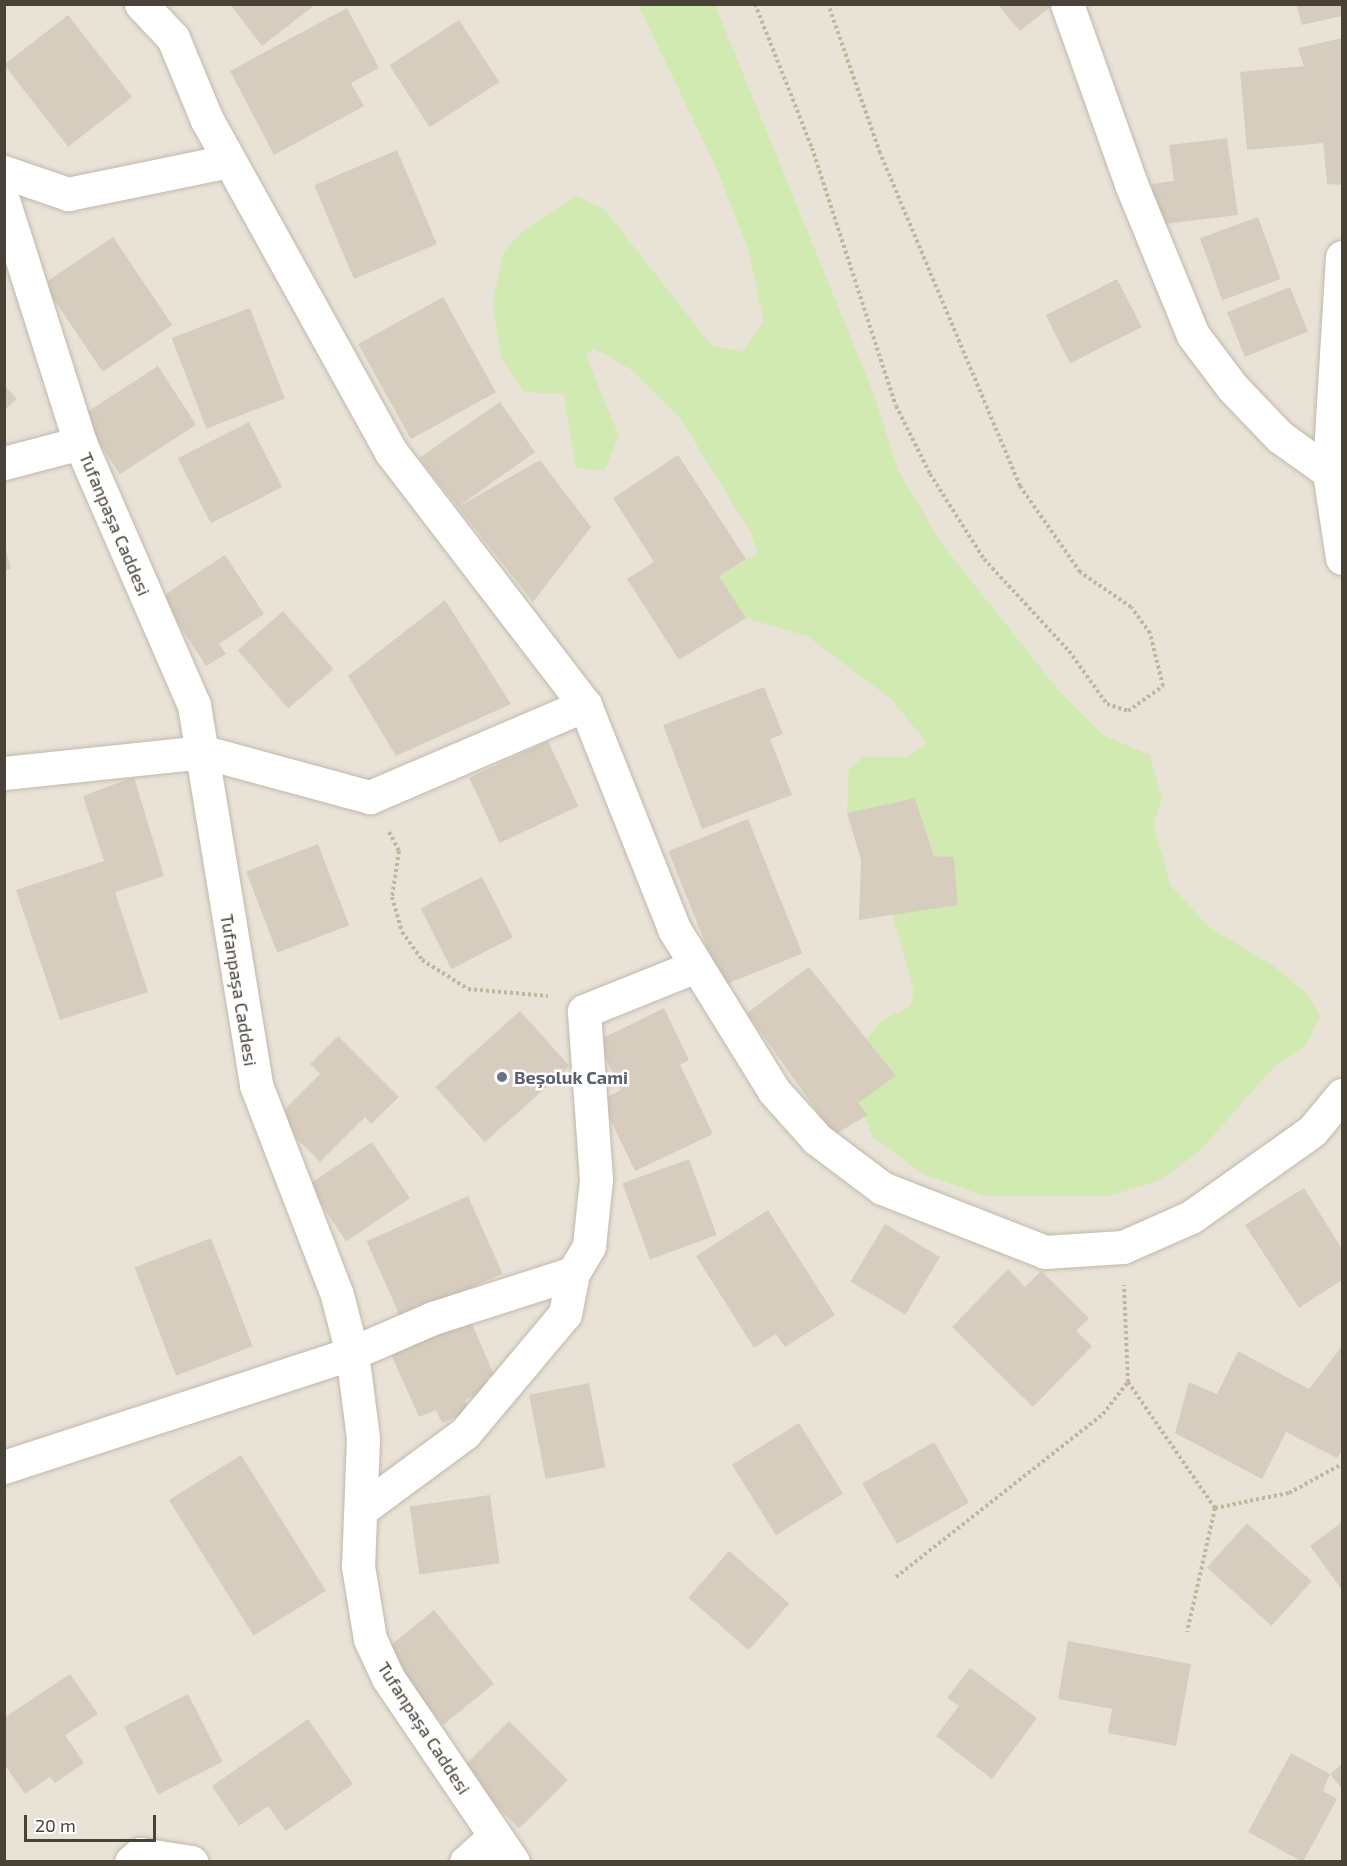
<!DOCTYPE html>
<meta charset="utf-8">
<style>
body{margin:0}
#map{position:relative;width:1347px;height:1866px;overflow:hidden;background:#f5f1e9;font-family:"Exo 2",sans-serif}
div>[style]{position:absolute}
.residential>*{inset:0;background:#e9e3d7;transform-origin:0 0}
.green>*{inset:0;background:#d1eab1}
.building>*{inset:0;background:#d7cdbe;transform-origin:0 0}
.path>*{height:4px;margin-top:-2px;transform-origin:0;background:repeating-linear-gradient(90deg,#c3b59c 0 3px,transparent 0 6px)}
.roads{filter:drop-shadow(0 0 2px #c1b9ab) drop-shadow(0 0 2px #c1b9ab)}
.minor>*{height:33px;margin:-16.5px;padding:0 16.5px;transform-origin:16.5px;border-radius:16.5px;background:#fff}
.dots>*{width:16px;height:16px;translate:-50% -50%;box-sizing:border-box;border:3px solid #fff;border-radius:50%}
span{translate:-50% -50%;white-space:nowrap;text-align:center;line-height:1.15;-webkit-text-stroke:5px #fff;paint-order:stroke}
.street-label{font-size:18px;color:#494237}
.worship-label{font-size:18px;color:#5b616d;font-weight:700}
.left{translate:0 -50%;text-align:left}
.frame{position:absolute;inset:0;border:6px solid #494237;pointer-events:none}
.scale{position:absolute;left:24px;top:1815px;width:132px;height:27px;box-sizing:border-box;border:3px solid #494237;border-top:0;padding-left:8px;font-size:18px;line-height:21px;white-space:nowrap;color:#494237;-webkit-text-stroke:4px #fff;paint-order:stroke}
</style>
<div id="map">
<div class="residential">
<i style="left:5px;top:5px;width:1337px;height:1856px"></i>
</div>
<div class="green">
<i style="clip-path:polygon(638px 5px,715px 5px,873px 392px,899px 472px,942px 544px,1056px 687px,1103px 735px,1150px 755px,1162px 799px,1153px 824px,1171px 886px,1210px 928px,1272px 965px,1308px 994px,1320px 1016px,1305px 1047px,1274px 1067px,1198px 1153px,1159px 1180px,1110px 1196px,985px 1196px,923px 1174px,873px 1137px,858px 1103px,896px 1076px,867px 1039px,881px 1021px,910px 1006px,914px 990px,892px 914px,958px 905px,954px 857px,934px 856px,915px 798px,847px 813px,849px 768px,864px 757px,906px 757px,927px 743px,891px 699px,807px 636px,746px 618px,719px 576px,758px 553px,751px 533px,680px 418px,630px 369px,593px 348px,586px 356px,619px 436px,604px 471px,576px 468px,564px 394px,524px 392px,501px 358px,493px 304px,503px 253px,522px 232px,577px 196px,605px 210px,711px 345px,743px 352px,764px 321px,748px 249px,716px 167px)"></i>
</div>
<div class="building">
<i style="clip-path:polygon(230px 4px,316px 4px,262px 46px)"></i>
<i style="clip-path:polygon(997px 4px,1054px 4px,1020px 31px)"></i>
<i style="clip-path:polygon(1296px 4px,1342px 4px,1342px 16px,1302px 25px)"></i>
<i style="clip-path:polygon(347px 8px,379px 68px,351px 83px,364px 106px,274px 155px,230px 71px)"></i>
<i style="left:68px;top:15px;width:104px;height:81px;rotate:52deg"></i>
<i style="left:459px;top:20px;width:74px;height:83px;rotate:57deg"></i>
<i style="clip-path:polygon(1342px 38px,1342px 185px,1327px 184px,1323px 143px,1247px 150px,1240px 72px,1304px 66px,1298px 48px)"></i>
<i style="clip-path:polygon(1227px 138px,1238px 215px,1157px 225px,1151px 184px,1174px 181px,1169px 145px)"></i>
<i style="left:397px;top:150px;width:102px;height:90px;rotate:67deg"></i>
<i style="left:1258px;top:217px;width:66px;height:62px;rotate:70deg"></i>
<i style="left:113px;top:237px;width:106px;height:84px;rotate:56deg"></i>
<i style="left:1117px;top:279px;width:54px;height:80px;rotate:63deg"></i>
<i style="left:1290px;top:287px;width:48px;height:68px;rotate:68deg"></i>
<i style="left:443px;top:297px;width:109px;height:97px;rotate:61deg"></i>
<i style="left:250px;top:308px;width:97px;height:84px;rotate:69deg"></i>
<i style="left:158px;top:366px;width:70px;height:91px;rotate:57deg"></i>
<i style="clip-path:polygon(4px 385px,17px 399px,4px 410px)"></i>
<i style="clip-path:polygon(500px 402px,535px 452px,458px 507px,540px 460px,591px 527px,533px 602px,419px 458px)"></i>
<i style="left:249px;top:422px;width:73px;height:80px;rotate:63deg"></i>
<i style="clip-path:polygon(678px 455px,746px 559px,719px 576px,746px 618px,679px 660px,627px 579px,654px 562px,613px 498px)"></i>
<i style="clip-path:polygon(4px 542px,11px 569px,4px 571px)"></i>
<i style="clip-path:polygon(225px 555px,264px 614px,219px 644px,226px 654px,206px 666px,161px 597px)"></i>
<i style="clip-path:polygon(445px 600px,511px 704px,396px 756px,348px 676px)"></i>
<i style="left:283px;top:611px;width:77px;height:60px;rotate:49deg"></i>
<i style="clip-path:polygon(764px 687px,783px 734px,770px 739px,792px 795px,702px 829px,663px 725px)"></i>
<i style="left:548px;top:741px;width:72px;height:87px;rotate:65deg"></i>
<i style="clip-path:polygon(134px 777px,164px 876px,115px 892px,148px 992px,60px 1020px,16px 890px,104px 861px,83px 796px)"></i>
<i style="clip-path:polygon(915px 798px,934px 856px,954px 857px,958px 905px,859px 920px,861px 860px,847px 813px)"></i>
<i style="left:748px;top:819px;width:145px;height:86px;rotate:68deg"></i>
<i style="left:318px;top:844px;width:87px;height:77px;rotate:69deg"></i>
<i style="left:482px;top:877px;width:68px;height:69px;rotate:63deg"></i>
<i style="clip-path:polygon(809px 967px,896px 1076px,858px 1103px,868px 1115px,834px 1135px,747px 1013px)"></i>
<i style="clip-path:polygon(664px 1008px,689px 1060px,680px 1065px,713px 1134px,635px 1171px,601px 1100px,621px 1090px,597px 1041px)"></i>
<i style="left:520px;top:1011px;width:74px;height:114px;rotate:48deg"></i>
<i style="clip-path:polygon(338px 1036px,399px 1097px,371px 1124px,365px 1117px,320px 1162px,276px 1118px,320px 1074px,310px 1064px)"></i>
<i style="left:372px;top:1142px;width:68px;height:77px;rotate:56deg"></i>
<i style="left:689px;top:1159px;width:81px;height:71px;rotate:70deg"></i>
<i style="clip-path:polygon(1304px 1188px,1342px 1249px,1342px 1280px,1299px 1308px,1245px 1225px)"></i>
<i style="left:468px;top:1196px;width:85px;height:111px;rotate:66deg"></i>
<i style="clip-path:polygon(768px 1210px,835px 1315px,785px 1347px,776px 1334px,754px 1348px,696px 1256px)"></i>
<i style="left:885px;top:1224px;width:64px;height:67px;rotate:31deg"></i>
<i style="left:211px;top:1238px;width:116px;height:82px;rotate:69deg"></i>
<i style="clip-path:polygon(1008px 1269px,1025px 1287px,1041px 1271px,1089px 1318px,1076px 1331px,1092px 1346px,1033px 1407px,952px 1327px)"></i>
<i style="clip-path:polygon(470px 1319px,494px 1375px,487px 1378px,492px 1388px,465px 1400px,470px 1411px,442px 1423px,436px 1410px,419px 1417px,391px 1354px)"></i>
<i style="clip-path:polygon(1342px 1346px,1342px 1450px,1337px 1458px,1286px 1432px,1262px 1479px,1175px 1433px,1189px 1382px,1217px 1394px,1238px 1351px,1309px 1389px)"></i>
<i style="left:589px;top:1383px;width:86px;height:61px;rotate:79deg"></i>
<i style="left:799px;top:1423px;width:83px;height:79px;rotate:58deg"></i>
<i style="left:934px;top:1442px;width:70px;height:83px;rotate:60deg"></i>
<i style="left:241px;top:1455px;width:160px;height:85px;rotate:58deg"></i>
<i style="left:490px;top:1495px;width:69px;height:81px;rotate:82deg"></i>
<i style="clip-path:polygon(1342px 1522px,1342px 1590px,1310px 1546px)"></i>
<i style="left:1247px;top:1523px;width:87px;height:60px;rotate:42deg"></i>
<i style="left:729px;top:1551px;width:80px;height:62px;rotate:41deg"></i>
<i style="left:434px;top:1610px;width:95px;height:65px;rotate:51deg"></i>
<i style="clip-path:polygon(1068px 1641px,1191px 1664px,1176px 1746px,1108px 1733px,1112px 1709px,1058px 1699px)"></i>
<i style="clip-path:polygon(970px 1668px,1037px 1718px,992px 1779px,936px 1736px,959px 1706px,947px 1698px)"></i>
<i style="clip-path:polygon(70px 1674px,98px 1714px,65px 1735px,84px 1763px,55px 1783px,50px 1777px,25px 1794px,4px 1764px,4px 1718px)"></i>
<i style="left:188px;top:1694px;width:76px;height:72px;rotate:63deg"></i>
<i style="clip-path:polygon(308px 1719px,353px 1784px,286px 1831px,268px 1806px,239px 1826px,212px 1786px)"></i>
<i style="left:509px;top:1721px;width:83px;height:69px;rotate:45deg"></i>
<i style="clip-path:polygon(1291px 1753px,1330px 1774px,1323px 1791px,1337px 1799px,1303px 1862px,1248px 1832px)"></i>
<i style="clip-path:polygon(1342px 1764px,1342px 1789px,1330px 1774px)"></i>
</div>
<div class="path">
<i style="left:755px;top:4px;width:155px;rotate:68.4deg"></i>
<i style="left:812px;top:148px;width:271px;rotate:72deg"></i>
<i style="left:896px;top:406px;width:76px;rotate:63.4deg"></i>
<i style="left:930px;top:474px;width:101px;rotate:57.6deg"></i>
<i style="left:984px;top:559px;width:125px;rotate:47.3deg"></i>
<i style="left:1069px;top:651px;width:65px;rotate:54.4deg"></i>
<i style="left:1107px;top:704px;width:22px;rotate:18deg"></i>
<i style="left:1128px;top:711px;width:43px;rotate:-35.5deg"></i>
<i style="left:1163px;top:686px;width:55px;rotate:-103.8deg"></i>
<i style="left:1150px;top:633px;width:32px;rotate:-126deg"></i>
<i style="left:1131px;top:607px;width:62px;rotate:-145.5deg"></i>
<i style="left:1080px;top:572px;width:105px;rotate:-124.9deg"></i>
<i style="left:1020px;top:486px;width:361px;rotate:-112.8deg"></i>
<i style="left:880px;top:153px;width:158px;rotate:-109.2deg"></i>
<i style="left:389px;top:832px;width:21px;rotate:62deg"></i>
<i style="left:399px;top:851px;width:47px;rotate:98.7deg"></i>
<i style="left:392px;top:897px;width:36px;rotate:74deg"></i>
<i style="left:402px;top:932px;width:34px;rotate:54deg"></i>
<i style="left:422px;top:960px;width:54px;rotate:32.2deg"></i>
<i style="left:468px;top:989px;width:80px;rotate:5deg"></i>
<i style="left:1128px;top:1382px;width:153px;rotate:55.4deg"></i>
<i style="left:1215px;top:1508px;width:127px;rotate:102.7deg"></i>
<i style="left:1215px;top:1508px;width:76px;rotate:-11.5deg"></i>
<i style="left:1289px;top:1493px;width:60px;rotate:-28.7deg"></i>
<i style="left:896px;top:1577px;width:263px;rotate:-38.2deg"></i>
<i style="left:1103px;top:1414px;width:41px;rotate:-52deg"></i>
<i style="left:1128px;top:1382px;width:97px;rotate:-92.4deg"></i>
</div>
<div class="roads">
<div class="minor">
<i style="left:141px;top:4px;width:47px;rotate:46.7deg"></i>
<i style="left:173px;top:38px;width:89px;rotate:67.5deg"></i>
<i style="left:207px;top:120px;width:380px;rotate:61deg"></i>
<i style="left:391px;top:452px;width:319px;rotate:52.5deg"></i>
<i style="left:585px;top:705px;width:241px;rotate:68.3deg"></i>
<i style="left:674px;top:929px;width:190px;rotate:58.3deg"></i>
<i style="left:774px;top:1091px;width:64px;rotate:48.1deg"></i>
<i style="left:817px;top:1139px;width:81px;rotate:37deg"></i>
<i style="left:882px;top:1188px;width:175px;rotate:21.4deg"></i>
<i style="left:1045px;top:1252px;width:78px;rotate:-3.7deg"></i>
<i style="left:1123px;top:1247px;width:74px;rotate:-23.8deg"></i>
<i style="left:1191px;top:1217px;width:148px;rotate:-35.4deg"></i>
<i style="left:1312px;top:1131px;width:47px;rotate:-50.2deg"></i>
<i style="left:1067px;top:4px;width:191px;rotate:70.4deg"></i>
<i style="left:1131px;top:184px;width:163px;rotate:67.7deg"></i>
<i style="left:1193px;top:335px;width:66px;rotate:53deg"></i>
<i style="left:1233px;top:388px;width:68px;rotate:46.2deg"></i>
<i style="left:1280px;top:437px;width:60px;rotate:35.5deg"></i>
<i style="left:4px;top:172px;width:68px;rotate:19deg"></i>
<i style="left:68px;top:194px;width:164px;rotate:-11.6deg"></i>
<i style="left:4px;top:203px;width:252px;rotate:72.4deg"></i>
<i style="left:80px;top:443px;width:286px;rotate:66.5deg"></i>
<i style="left:194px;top:705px;width:385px;rotate:80.7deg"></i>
<i style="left:256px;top:1085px;width:225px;rotate:68.9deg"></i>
<i style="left:337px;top:1295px;width:60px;rotate:75.5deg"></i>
<i style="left:352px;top:1353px;width:86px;rotate:82.6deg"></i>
<i style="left:363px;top:1438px;width:128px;rotate:92.2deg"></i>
<i style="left:358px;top:1566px;width:74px;rotate:80.7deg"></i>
<i style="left:370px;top:1639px;width:43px;rotate:65.2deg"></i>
<i style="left:388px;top:1678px;width:222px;rotate:55.8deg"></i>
<i style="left:1342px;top:257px;width:215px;rotate:93.5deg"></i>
<i style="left:1329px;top:472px;width:87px;rotate:81.4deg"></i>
<i style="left:4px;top:463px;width:79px;rotate:-14.7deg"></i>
<i style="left:4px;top:773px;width:201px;rotate:-6deg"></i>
<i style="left:204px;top:752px;width:172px;rotate:15.2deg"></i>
<i style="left:370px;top:797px;width:234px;rotate:-23.2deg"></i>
<i style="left:4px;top:1467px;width:366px;rotate:-18.1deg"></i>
<i style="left:352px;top:1353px;width:88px;rotate:-23.4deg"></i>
<i style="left:433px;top:1318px;width:147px;rotate:-17.8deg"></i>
<i style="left:573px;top:1273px;width:31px;rotate:-59deg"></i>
<i style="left:589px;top:1246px;width:67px;rotate:-84deg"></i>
<i style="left:596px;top:1179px;width:168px;rotate:-94.1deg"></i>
<i style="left:584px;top:1011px;width:121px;rotate:-21.9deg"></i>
<i style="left:362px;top:1509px;width:128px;rotate:-36.4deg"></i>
<i style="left:465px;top:1433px;width:155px;rotate:-50deg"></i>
<i style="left:565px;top:1314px;width:42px;rotate:-79deg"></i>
<i style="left:131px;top:1862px;width:12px;rotate:-42deg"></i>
<i style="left:140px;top:1854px;width:52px;rotate:8.9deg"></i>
<i style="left:466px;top:1862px;width:39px;rotate:-42deg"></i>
</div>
</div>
<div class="dots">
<i style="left:502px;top:1077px;background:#6b7280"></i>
</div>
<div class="street-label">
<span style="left:115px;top:524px;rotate:67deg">Tufanpaşa Caddesi</span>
<span style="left:239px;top:990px;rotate:81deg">Tufanpaşa Caddesi</span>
<span style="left:424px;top:1728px;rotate:57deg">Tufanpaşa Caddesi</span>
</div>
<div class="worship-label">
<span class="left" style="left:514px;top:1077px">Beşoluk Cami</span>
</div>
<div class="frame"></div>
<div class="scale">20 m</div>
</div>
